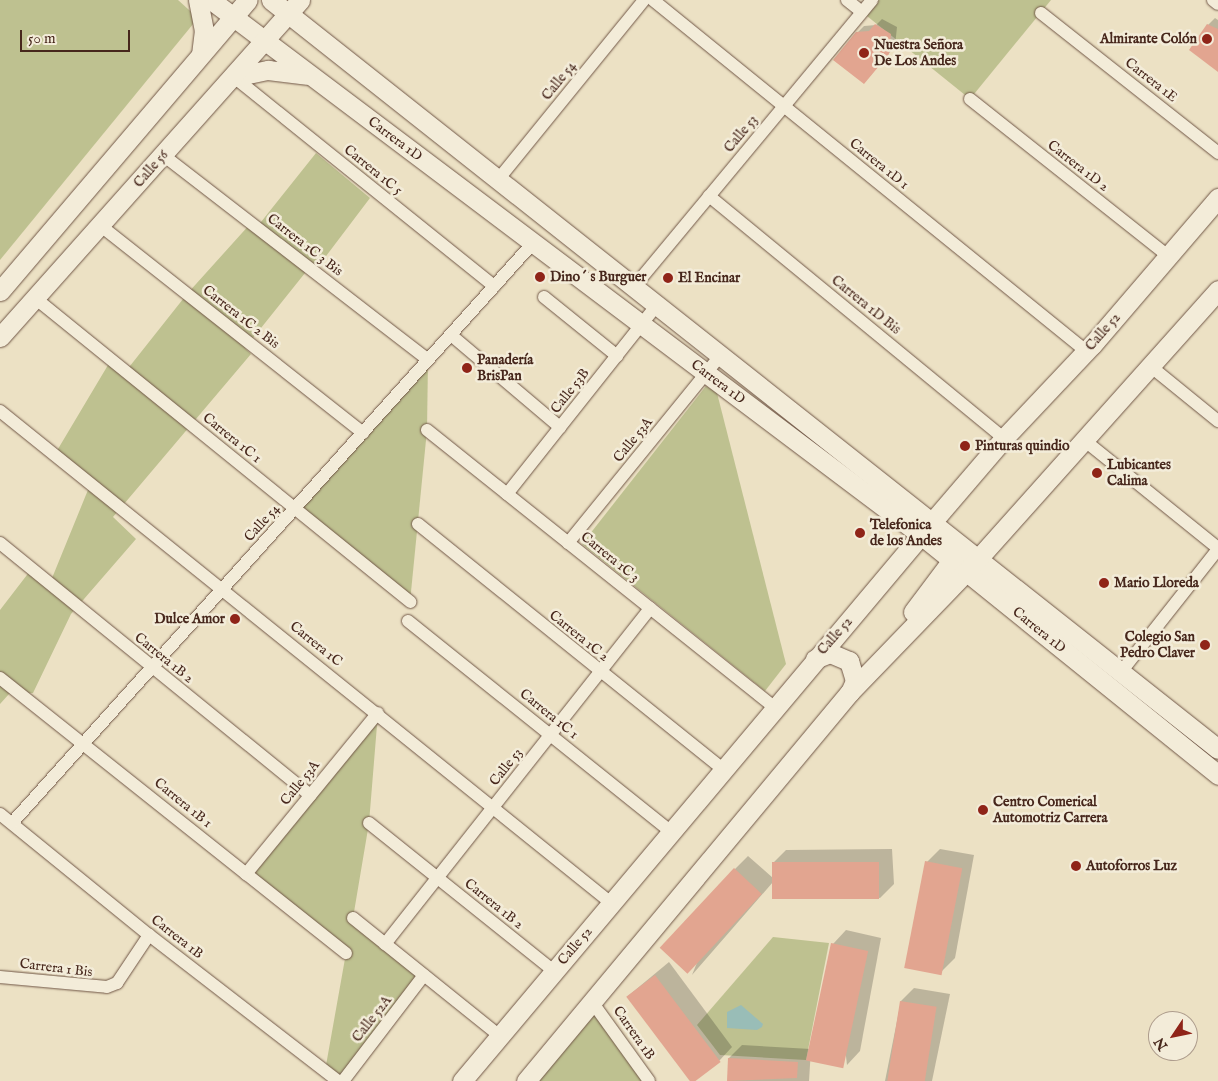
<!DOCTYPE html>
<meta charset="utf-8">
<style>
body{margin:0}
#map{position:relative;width:1218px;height:1081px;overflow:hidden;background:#ece1c4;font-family:"IM FELL English",serif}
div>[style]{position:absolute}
.green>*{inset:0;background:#bec190}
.water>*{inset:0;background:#99bdb7}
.shadow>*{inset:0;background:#0003}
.building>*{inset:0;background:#e2a590;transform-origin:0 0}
.roads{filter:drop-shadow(0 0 1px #705646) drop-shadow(0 0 1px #705646)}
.street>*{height:12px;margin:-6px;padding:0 6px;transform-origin:6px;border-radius:6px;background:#f3ecd9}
.secondary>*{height:19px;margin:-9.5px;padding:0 9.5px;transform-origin:9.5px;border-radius:9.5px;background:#f3ecd9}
.dots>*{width:14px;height:14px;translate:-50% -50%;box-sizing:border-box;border:2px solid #f3ecd9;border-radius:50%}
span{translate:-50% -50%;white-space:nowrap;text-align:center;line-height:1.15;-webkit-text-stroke:5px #f3ecd9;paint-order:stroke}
.poi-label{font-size:14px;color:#47271c;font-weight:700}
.right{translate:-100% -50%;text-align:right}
.left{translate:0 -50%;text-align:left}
.street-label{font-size:14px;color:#47271c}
.north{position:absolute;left:1148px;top:1011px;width:50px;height:50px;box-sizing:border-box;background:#f3ecd9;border:1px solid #ae9d8d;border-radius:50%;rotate:236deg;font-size:14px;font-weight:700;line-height:20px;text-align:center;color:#47271c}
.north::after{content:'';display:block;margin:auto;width:18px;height:22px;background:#8f2418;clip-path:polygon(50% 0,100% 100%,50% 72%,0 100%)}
.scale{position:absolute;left:20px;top:30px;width:110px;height:22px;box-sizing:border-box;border:2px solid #47271c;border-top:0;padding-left:6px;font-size:15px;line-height:18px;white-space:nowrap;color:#47271c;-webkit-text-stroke:4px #f3ecd9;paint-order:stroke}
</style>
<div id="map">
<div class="green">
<i style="clip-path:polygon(0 0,178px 0,198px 18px,0 260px)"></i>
<i style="clip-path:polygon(872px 0,1051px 0,970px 99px,862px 12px)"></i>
<i style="clip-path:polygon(316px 153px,370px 198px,314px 272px,309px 268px,245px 348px,251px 354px,113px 517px,136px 539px,71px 614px,33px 693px,9px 694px,0 704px,0 610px,30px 571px,50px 583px,90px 485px,55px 454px,111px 360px,126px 371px,187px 294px,251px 223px,257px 227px)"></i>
<i style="clip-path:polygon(428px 360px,427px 430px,410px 602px,296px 508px)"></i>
<i style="clip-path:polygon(706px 386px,717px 393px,786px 664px,765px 691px,582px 544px)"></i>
<i style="clip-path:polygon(378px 713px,369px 823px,353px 918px,424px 975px,343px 1081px,325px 1071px,346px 953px,246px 874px)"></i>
<i style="clip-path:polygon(773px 937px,829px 943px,806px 1060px,720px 1055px,697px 1025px)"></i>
<i style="clip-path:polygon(593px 1003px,649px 1081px,526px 1081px)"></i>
</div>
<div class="water">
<i style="clip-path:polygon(741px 1005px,763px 1024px,762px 1027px,757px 1030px,727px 1028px,727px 1012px)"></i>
</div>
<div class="shadow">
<i style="clip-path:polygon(1215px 18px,1218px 20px,1218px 70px,1208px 25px)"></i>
<i style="clip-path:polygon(882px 19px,897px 27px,895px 46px,870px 76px,857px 33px,864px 26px,876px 25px)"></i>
<i style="clip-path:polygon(892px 849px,894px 884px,880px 898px,773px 882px,692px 975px,735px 869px,748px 856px,773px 878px,773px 863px,786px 850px)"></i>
<i style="clip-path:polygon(940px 849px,974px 855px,955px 958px,941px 972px,927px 862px)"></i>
<i style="clip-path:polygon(846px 930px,881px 938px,860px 1051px,847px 1065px,833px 944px)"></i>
<i style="clip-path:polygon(669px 962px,732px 1047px,719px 1061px,628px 996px)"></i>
<i style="clip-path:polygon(914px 988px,950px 994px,932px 1081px,885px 1081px,901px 1001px)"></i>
<i style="clip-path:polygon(742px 1045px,811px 1049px,809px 1081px,728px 1081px,729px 1058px)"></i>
</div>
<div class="building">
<i style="clip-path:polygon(875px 24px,891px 34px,889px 54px,864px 84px,833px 60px,856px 32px,869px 31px)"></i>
<i style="clip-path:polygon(1207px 24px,1218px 29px,1218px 72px,1189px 50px)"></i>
<i style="left:925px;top:861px;width:38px;height:109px;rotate:11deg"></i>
<i style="left:772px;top:862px;width:107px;height:37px"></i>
<i style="left:734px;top:868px;width:38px;height:109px;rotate:43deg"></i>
<i style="left:831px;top:943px;width:38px;height:120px;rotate:12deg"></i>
<i style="left:655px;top:975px;width:109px;height:36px;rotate:53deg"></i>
<i style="left:900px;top:1001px;width:37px;height:82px;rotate:9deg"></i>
<i style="clip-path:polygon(728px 1058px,798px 1062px,797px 1078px,727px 1081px)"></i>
</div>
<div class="roads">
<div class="street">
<i style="left:653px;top:0;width:557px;rotate:39.03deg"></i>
<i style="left:847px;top:0;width:19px;rotate:39deg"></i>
<i style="left:1213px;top:0;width:6px;rotate:39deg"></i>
<i style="left:1041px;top:13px;width:226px;rotate:38.3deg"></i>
<i style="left:234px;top:77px;width:334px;rotate:38.8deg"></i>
<i style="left:970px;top:99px;width:251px;rotate:38.4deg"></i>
<i style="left:163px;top:155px;width:335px;rotate:37.7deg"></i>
<i style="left:497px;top:181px;width:233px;rotate:-50.9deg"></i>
<i style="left:709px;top:196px;width:382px;rotate:39.4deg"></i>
<i style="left:101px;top:226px;width:334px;rotate:38.3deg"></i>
<i style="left:633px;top:288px;width:374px;rotate:-50.3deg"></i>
<i style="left:544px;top:297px;width:94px;rotate:38.9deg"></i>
<i style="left:35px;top:298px;width:483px;rotate:39deg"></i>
<i style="left:451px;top:335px;width:143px;rotate:40.2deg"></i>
<i style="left:1149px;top:365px;width:89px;rotate:39.1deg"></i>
<i style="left:0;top:411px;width:784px;rotate:38.84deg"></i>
<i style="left:427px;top:430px;width:445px;rotate:38.6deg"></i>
<i style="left:1084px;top:440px;width:172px;rotate:38.9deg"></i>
<i style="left:507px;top:494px;width:240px;rotate:-51.6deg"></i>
<i style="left:418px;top:524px;width:391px;rotate:38.8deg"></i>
<i style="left:0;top:543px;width:400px;rotate:39.1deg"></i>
<i style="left:568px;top:543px;width:241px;rotate:-50.9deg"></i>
<i style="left:408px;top:621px;width:337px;rotate:38.7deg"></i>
<i style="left:1121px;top:672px;width:157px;rotate:-51.7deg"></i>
<i style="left:0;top:678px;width:442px;rotate:38.5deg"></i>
<i style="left:0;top:814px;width:192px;rotate:39.1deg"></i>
<i style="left:149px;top:935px;width:239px;rotate:37.7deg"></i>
<i style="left:12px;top:823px;width:780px;rotate:-48.07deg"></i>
<i style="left:369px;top:823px;width:237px;rotate:38.7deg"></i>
<i style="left:246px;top:874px;width:208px;rotate:-50.7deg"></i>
<i style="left:353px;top:918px;width:189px;rotate:38.8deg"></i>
<i style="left:385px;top:944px;width:428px;rotate:-51.7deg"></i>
<i style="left:0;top:977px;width:107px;rotate:5.3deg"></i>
<i style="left:107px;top:987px;width:11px;rotate:-22deg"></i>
<i style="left:117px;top:983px;width:58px;rotate:-56.3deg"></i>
<i style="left:593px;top:1003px;width:96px;rotate:54.3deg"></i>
<i style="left:343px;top:1081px;width:133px;rotate:-52.6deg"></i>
</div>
<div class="secondary">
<i style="left:198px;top:0;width:31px;rotate:79deg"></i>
<i style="left:204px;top:30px;width:23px;rotate:97deg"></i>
<i style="left:211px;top:0;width:889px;rotate:37deg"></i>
<i style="left:921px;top:535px;width:382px;rotate:38.9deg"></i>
<i style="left:271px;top:0;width:1207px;rotate:38.34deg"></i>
<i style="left:234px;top:77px;width:35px;rotate:-12deg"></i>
<i style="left:268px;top:70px;width:39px;rotate:7deg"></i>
<i style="left:0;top:291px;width:382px;rotate:-49.6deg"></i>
<i style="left:0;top:337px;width:451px;rotate:-48.3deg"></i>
<i style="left:913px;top:612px;width:65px;rotate:-53.1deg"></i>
<i style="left:952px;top:560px;width:12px;rotate:-114deg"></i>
<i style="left:815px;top:659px;width:16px;rotate:-22deg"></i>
<i style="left:830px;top:653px;width:21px;rotate:23deg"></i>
<i style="left:849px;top:661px;width:21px;rotate:73deg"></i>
<i style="left:855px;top:681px;width:12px;rotate:114deg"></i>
<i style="left:462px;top:1081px;width:713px;rotate:-49.95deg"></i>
<i style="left:921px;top:535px;width:128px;rotate:-49.4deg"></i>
<i style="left:1004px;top:438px;width:128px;rotate:-46.6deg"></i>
<i style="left:1092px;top:345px;width:194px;rotate:-49.4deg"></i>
<i style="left:526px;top:1081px;width:505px;rotate:-50.22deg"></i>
<i style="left:849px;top:693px;width:170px;rotate:-46deg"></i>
<i style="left:967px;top:571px;width:377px;rotate:-48.2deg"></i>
</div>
</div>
<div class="dots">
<i style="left:1207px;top:39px;background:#8f2418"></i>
<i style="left:864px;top:53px;background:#8f2418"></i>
<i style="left:540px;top:277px;background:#8f2418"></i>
<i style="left:668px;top:278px;background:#8f2418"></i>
<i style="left:467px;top:368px;background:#8f2418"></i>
<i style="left:965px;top:446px;background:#8f2418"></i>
<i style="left:1097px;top:473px;background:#8f2418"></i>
<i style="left:860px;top:533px;background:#8f2418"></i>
<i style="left:1104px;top:583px;background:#8f2418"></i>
<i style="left:235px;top:619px;background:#8f2418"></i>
<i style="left:1205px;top:645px;background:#8f2418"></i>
<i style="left:983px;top:810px;background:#8f2418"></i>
<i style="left:1076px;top:866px;background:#8f2418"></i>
</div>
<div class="poi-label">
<span class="right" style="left:1197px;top:39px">Almirante Colón</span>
<span class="left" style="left:874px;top:53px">Nuestra Señora<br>De Los Andes</span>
<span class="left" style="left:550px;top:277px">Dino´ s Burguer</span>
<span class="left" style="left:678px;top:278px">El Encinar</span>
<span class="left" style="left:477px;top:368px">Panadería<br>BrisPan</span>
<span class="left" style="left:975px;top:446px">Pinturas quindio</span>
<span class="left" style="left:1107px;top:473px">Lubicantes<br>Calima</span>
<span class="left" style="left:870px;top:533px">Telefonica<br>de los Andes</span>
<span class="left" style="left:1114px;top:583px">Mario Lloreda</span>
<span class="right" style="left:225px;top:619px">Dulce Amor</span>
<span class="right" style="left:1195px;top:645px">Colegio San<br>Pedro Claver</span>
<span class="left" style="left:993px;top:810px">Centro Comerical<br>Automotriz Carrera</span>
<span class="left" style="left:1086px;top:866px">Autoforros Luz</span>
</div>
<div class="street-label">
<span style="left:1151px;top:80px;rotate:38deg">Carrera 1E</span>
<span style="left:559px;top:81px;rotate:-51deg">Calle 54</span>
<span style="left:741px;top:134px;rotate:-50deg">Calle 53</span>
<span style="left:395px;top:139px;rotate:37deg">Carrera 1D</span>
<span style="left:879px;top:164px;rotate:39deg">Carrera 1D 1</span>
<span style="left:1078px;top:166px;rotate:38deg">Carrera 1D 2</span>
<span style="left:151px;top:169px;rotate:-49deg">Calle 56</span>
<span style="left:373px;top:170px;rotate:39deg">Carrera 1C 5</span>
<span style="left:305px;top:245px;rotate:38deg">Carrera 1C 3 Bis</span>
<span style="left:866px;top:305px;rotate:39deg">Carrera 1D Bis</span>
<span style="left:241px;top:317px;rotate:38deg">Carrera 1C 2 Bis</span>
<span style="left:1103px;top:332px;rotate:-49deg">Calle 52</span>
<span style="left:718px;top:382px;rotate:37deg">Carrera 1D</span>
<span style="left:570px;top:391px;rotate:-52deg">Calle 53B</span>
<span style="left:232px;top:438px;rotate:39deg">Carrera 1C 1</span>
<span style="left:633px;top:440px;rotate:-51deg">Calle 53A</span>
<span style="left:262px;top:523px;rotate:-48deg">Calle 54</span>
<span style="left:610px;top:557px;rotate:39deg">Carrera 1C 3</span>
<span style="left:1039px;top:630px;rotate:39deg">Carrera 1D</span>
<span style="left:579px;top:636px;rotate:39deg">Carrera 1C 2</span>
<span style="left:835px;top:636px;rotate:-49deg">Calle 52</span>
<span style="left:316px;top:644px;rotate:39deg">Carrera 1C</span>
<span style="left:164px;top:658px;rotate:39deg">Carrera 1B 2</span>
<span style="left:549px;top:714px;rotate:39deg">Carrera 1C 1</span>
<span style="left:506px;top:767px;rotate:-52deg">Calle 53</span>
<span style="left:300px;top:783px;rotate:-51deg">Calle 53A</span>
<span style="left:183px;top:803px;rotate:39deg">Carrera 1B 1</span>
<span style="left:494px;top:904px;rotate:39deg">Carrera 1B 2</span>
<span style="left:177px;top:937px;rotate:38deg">Carrera 1B</span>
<span style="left:575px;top:946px;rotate:-50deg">Calle 52</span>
<span style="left:56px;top:968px;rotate:7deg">Carrera 1 Bis</span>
<span style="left:372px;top:1019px;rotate:-52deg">Calle 52A</span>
<span style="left:634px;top:1033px;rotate:55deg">Carrera 1B</span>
</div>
<div class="north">N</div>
<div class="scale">50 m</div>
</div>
